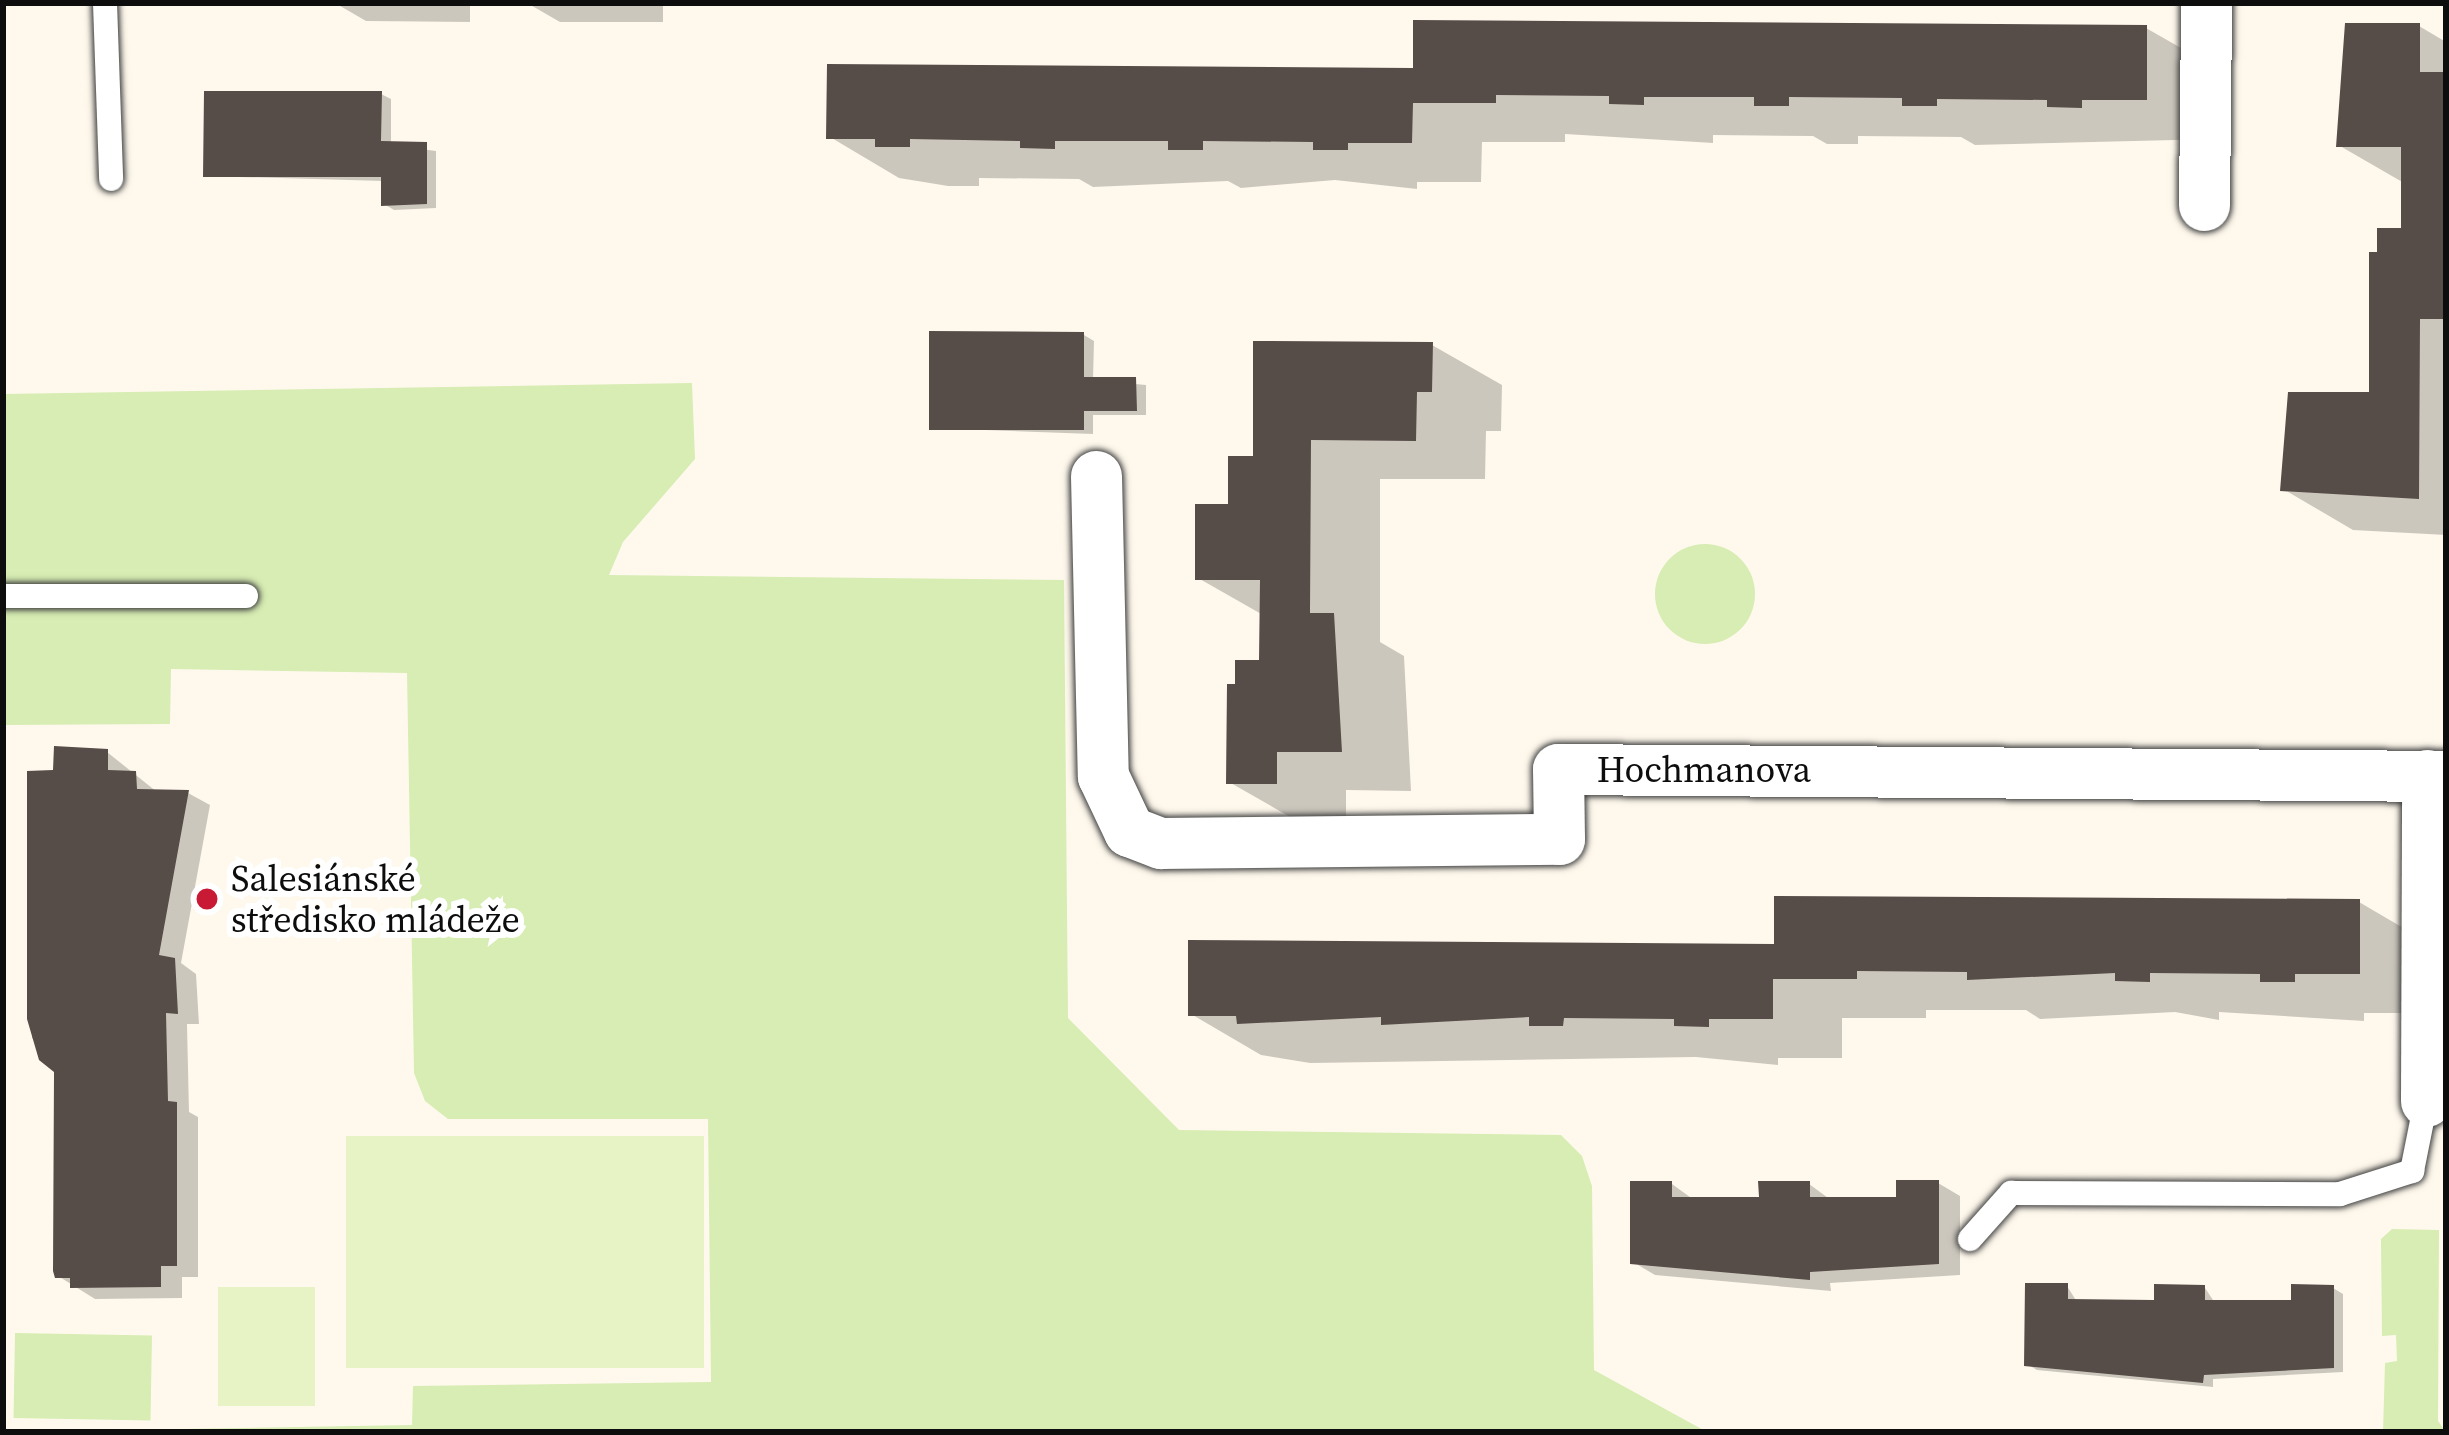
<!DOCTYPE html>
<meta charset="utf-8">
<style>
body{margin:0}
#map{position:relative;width:2449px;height:1435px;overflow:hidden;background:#fff9ed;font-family:"Source Serif 4",serif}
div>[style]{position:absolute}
.green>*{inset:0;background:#d7edb3;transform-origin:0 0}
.round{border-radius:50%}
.pitch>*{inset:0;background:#e8f3c5;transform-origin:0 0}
.shadow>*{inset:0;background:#0003}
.building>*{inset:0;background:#564c48}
.roads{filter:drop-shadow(0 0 3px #404040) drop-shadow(0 0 3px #404040)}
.service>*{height:24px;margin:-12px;padding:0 12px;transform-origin:12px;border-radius:12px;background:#fff}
.minor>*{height:51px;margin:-25.5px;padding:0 25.5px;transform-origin:25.5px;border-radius:25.5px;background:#fff}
.dots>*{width:33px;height:33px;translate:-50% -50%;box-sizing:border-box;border:6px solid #fff;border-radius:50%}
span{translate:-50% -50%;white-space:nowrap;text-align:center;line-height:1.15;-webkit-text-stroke:12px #fff;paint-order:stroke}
.street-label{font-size:36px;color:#0d0d0d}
.poi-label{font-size:36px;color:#0d0d0d}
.left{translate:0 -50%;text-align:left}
.frame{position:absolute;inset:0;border:6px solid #0d0d0d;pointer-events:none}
</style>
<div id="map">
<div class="green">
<i style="clip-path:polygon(692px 383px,695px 459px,623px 542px,609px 575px,1064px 580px,1068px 1018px,1179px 1130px,1561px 1135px,1582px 1156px,1592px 1186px,1594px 1370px,1707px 1432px,3px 1432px,412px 1425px,413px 1386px,711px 1382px,708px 1119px,448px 1119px,425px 1101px,414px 1073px,407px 673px,171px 669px,170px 724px,3px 725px,3px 394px)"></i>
<i class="round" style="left:1655px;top:544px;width:100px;height:100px"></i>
<i style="clip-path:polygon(2392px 1229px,2439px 1230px,2438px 1421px,2446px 1432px,2383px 1432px,2385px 1363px,2397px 1361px,2396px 1335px,2382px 1336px,2381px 1239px)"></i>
<i style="left:15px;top:1333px;width:137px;height:85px;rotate:1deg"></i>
</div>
<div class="pitch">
<i style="left:704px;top:1136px;width:232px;height:358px;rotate:90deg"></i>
<i style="left:315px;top:1287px;width:119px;height:97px;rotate:90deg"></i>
</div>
<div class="shadow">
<i style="clip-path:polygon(335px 3px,470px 3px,470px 22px,366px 21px)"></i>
<i style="clip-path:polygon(527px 3px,663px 3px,663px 22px,560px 22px)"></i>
<i style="clip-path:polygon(2419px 26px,2446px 42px,2446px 535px,2353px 530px,2283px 489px,2372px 395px,2380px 255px,2404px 231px,2404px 183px,2340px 146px)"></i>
<i style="clip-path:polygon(2146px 28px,2216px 68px,2216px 139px,1975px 145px,1961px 137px,1858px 136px,1858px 144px,1827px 144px,1813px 136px,1713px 135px,1713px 143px,1565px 134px,1565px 142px,1482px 142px,1481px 182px,1417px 182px,1417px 189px,1335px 180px,1241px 188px,1228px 181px,1093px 187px,1079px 179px,979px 178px,979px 186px,948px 186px,899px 178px,830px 137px,1416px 71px)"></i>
<i style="clip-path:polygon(381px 94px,391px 99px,391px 145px,436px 151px,436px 208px,394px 210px,384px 204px,384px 181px,206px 176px)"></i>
<i style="clip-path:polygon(1084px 335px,1094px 341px,1093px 380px,1146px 385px,1146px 415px,1093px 415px,1093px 434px,932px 428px)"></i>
<i style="clip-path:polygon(1432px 345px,1502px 385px,1501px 431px,1486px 431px,1485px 479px,1380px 479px,1380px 642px,1404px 656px,1411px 791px,1346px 790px,1346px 823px,1299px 822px,1229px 782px,1238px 687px,1262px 663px,1263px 615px,1198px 578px,1256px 459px)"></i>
<i style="clip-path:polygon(107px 752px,157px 792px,188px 793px,210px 805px,181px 963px,196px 974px,199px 1024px,187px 1024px,189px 1112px,198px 1117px,198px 1277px,182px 1277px,182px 1298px,95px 1299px,58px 1276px,57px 1071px,32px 1038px,30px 774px,56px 773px)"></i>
<i style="clip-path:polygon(2359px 902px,2429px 943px,2429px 1013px,2364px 1013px,2364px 1021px,2219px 1012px,2219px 1020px,2175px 1012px,2040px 1019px,2026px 1010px,1926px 1010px,1926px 1018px,1842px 1018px,1842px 1058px,1778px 1058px,1778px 1065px,1696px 1057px,1310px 1063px,1261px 1055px,1191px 1014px,1777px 947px)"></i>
<i style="clip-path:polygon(1938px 1183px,1960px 1196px,1960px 1275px,1830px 1283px,1831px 1291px,1655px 1275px,1633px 1262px,1672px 1184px,1694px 1200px,1762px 1200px,1809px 1184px,1831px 1200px,1899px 1200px)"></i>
<i style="clip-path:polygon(2067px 1286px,2077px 1302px,2157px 1303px,2205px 1288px,2215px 1303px,2294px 1304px,2333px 1288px,2343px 1294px,2343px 1372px,2213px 1379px,2213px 1387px,2037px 1370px,2027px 1364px)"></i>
</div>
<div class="building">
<i style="clip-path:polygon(1413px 20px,2147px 25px,2147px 100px,2082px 100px,2082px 108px,2047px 107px,2047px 100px,1937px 99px,1937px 106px,1902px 106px,1902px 98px,1789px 97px,1789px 106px,1754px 106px,1754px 97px,1644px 97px,1644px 105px,1609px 104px,1609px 96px,1496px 95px,1496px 103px,1413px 103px,1412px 143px,1348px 143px,1348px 150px,1313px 150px,1313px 142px,1203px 141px,1203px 150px,1168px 150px,1168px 141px,1055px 141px,1055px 149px,1020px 148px,1020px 141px,910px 139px,910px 147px,875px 147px,875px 139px,826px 139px,827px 64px,1413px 68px)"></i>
<i style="clip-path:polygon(2345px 23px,2420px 23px,2420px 72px,2446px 72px,2446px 319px,2420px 319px,2419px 499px,2280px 491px,2288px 392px,2369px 392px,2369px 252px,2377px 252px,2377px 228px,2401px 228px,2401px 147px,2336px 147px)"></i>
<i style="clip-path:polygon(204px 91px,382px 91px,381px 141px,427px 142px,427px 204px,381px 206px,381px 177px,203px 177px)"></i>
<i style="clip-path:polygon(929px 331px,1084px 332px,1084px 377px,1136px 377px,1137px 411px,1084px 411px,1084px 430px,929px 430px)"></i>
<i style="clip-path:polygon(1253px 341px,1433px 342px,1432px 392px,1417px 392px,1416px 441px,1311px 440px,1310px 613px,1334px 613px,1342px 752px,1277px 752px,1277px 784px,1226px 784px,1227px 684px,1235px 684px,1235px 660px,1259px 660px,1260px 580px,1195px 580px,1195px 504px,1228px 504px,1228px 456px,1253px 456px)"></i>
<i style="clip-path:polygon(54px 746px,108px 749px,108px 770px,136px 771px,137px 789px,189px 790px,159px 955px,175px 958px,178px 1014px,166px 1013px,168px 1101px,177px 1102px,177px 1266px,161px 1266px,161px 1287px,70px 1288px,70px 1278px,55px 1278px,53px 1271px,54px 1072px,39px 1060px,27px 1019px,27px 771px,53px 770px)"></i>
<i style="clip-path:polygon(1774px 896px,2360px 899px,2360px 974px,2295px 974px,2295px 982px,2260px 982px,2260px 974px,2150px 973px,2150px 982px,2115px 981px,2115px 973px,1967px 980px,1967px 972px,1857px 971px,1857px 979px,1773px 979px,1773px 1019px,1709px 1019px,1709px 1027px,1674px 1026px,1674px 1019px,1564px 1018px,1563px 1026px,1529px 1026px,1529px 1017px,1381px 1025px,1381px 1017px,1237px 1024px,1236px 1016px,1188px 1016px,1188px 940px,1774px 944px)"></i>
<i style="clip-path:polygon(1896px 1180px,1939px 1180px,1939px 1264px,1810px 1272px,1810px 1280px,1630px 1264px,1630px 1181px,1672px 1181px,1672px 1197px,1759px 1197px,1758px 1181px,1810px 1181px,1810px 1197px,1896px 1197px)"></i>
<i style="clip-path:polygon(2025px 1283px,2068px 1283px,2068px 1299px,2154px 1300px,2154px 1284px,2205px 1285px,2205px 1300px,2291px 1300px,2291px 1284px,2334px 1285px,2334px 1368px,2204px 1375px,2203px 1383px,2024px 1366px)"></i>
</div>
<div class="roads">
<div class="service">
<i style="left:105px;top:3px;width:176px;rotate:88deg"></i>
<i style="left:3px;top:596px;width:243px"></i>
<i style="left:1970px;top:1239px;width:62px;rotate:-48.3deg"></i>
<i style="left:2011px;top:1193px;width:329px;rotate:0.2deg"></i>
<i style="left:2340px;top:1194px;width:76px;rotate:-17.7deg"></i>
<i style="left:2412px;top:1171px;width:71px;rotate:-78.7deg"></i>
</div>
<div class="minor">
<i style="left:2204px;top:205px;width:202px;rotate:-89.4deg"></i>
<i style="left:1096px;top:476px;width:300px;rotate:88.7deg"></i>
<i style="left:1103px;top:776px;width:61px;rotate:64.7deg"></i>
<i style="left:1129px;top:831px;width:34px;rotate:21deg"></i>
<i style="left:1161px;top:843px;width:398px;rotate:-0.6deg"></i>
<i style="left:1559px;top:839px;width:70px;rotate:-90.8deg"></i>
<i style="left:1558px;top:769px;width:888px;rotate:0.45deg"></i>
<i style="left:2426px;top:1101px;width:326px;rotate:-89.8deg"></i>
</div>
</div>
<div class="dots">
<i style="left:207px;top:899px;background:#c81a35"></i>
</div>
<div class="street-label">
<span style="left:1704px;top:770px">Hochmanova</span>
</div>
<div class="poi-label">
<span class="left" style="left:231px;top:899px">Salesiánské<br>středisko mládeže</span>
</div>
<div class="frame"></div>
</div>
